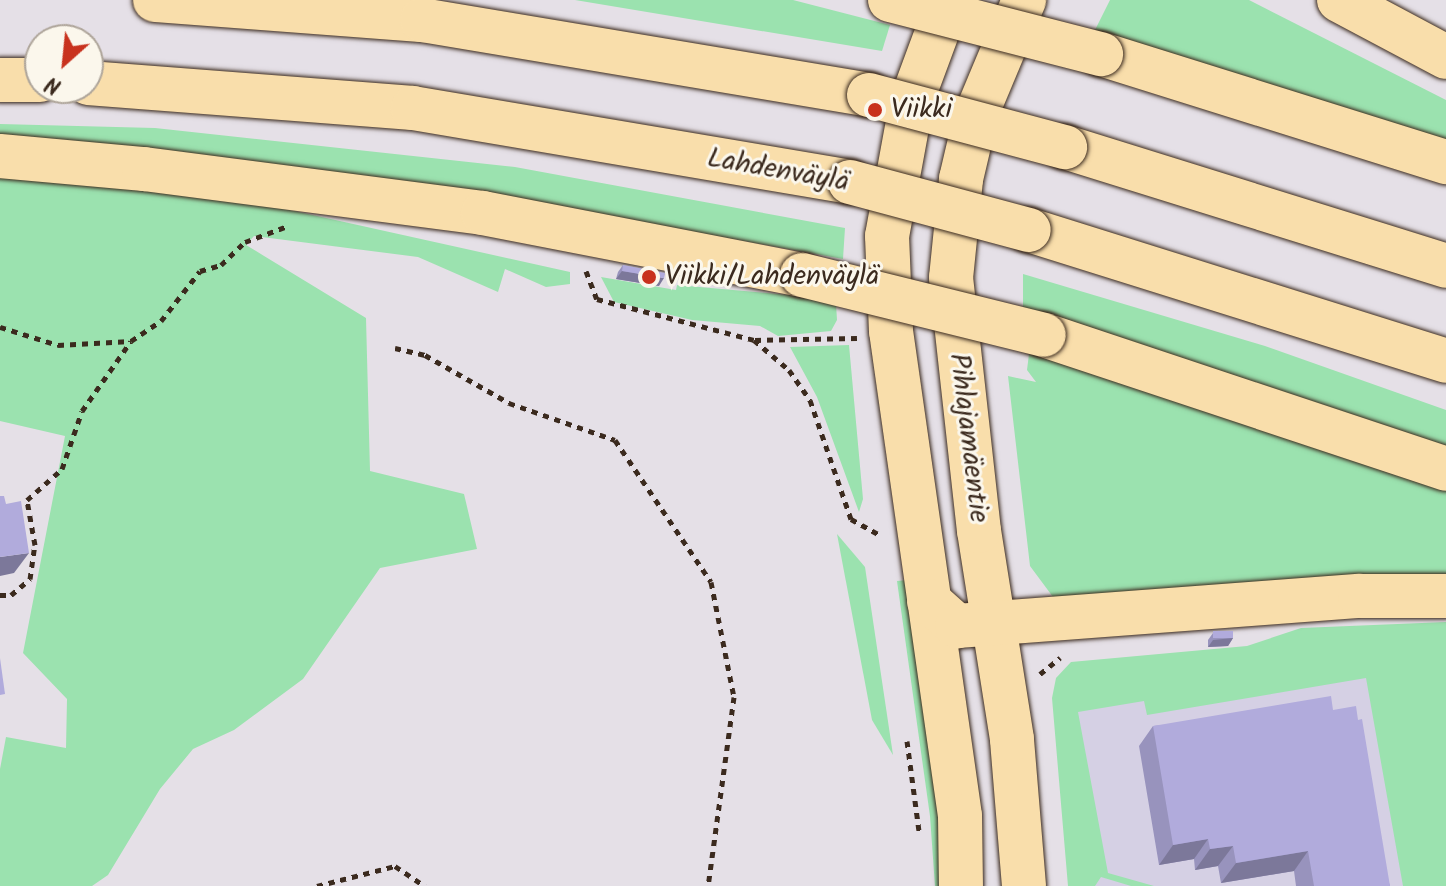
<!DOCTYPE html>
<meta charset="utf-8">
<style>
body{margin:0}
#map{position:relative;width:1446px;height:886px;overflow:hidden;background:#e5e0e7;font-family:Kalam,sans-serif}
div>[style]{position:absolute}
.built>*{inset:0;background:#d5d0e4}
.green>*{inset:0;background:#9be2af}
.path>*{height:5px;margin-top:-2.5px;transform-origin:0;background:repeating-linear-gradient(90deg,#3b2a1e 0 6px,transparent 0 12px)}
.roads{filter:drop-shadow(0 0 2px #3b2a1e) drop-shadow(0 0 2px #3b2a1e)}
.primary>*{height:44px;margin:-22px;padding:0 22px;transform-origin:22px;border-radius:22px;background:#f9deab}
.highway>*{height:44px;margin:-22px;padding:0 22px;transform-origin:22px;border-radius:22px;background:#f9deab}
.bridges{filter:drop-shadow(0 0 2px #3b2a1e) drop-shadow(0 0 2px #3b2a1e)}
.highway-bridge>*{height:44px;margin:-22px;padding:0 22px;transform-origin:22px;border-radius:22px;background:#f9deab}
.wall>*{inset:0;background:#9893bd}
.shaded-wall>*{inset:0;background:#7c789a}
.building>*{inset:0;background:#b1abdc;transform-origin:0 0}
.dots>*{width:22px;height:22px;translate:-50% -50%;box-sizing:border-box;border:4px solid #fbf7ec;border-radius:50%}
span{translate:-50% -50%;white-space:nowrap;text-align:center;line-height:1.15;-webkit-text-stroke:6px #fbf7ec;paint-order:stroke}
.poi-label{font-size:28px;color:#3b2a1e}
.left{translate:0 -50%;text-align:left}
.street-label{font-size:28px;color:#3b2a1e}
.north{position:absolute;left:24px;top:24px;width:80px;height:80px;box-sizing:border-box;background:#fbf7ec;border:2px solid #aea59a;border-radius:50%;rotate:207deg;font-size:22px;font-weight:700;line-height:32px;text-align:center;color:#3b2a1e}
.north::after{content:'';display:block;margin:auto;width:28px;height:36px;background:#c8321e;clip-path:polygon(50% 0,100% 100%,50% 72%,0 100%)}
</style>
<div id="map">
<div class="built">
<i style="clip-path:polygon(1386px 665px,1423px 886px,1075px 886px,1069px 686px)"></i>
</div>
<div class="green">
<i style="clip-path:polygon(575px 0,793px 0,890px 25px,882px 51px)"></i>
<i style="clip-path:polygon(1110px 0,1249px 0,1446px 100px,1446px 144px,1095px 30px)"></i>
<i style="clip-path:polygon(0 124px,155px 128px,515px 167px,845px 228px,843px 259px,584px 212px,0 141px)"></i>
<i style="clip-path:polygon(0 172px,263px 204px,570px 272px,570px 284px,546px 287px,505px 269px,498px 292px,418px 257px,254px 236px,246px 245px,366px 318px,370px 471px,464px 494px,477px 549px,380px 568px,303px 679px,234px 730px,193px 749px,160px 789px,108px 875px,92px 886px,0 886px,0 769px,6px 737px,66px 748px,67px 699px,23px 653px,65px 436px,0 421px)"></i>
<i style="clip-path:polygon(1023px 274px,1265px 346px,1446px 410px,1446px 452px,1023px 309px)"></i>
<i style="clip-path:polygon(601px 277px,676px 290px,677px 285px,789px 295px,836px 304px,837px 320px,831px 331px,778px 336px,760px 326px,692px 320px,614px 302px)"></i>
<i style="clip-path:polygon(849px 345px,863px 499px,859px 512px,817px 397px,790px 347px)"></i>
<i style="clip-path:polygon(1029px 354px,1148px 387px,1446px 485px,1446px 578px,1053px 597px,1030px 566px,1008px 376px,1036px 382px,1027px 370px)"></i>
<i style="clip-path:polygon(837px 534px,865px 567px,893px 755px,872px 720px)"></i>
<i style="clip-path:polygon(908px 580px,934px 744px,946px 886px,935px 886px,930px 816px,897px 581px)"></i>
<i style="clip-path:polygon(1446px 622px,1446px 886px,1403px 886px,1366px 678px,1147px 715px,1144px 701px,1078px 712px,1108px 873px,1154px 886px,1131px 886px,1101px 877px,1095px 886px,1068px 886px,1052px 698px,1056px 678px,1071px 662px,1247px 646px,1301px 628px)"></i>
</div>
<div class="path">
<i style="left:586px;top:271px;width:30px;rotate:69deg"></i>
<i style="left:597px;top:299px;width:162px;rotate:14.6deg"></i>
<i style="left:754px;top:340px;width:46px;rotate:40.6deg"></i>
<i style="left:789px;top:370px;width:37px;rotate:55deg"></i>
<i style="left:810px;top:400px;width:126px;rotate:71deg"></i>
<i style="left:851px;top:519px;width:33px;rotate:29deg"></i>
<i style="left:0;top:327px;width:61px;rotate:17.2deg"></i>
<i style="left:58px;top:345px;width:73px;rotate:-3.1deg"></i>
<i style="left:131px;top:341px;width:36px;rotate:-34deg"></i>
<i style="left:161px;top:321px;width:63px;rotate:-52deg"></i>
<i style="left:200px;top:271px;width:22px;rotate:-16deg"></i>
<i style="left:221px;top:265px;width:33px;rotate:-44deg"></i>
<i style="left:245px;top:242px;width:43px;rotate:-20.6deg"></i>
<i style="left:755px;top:340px;width:102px;rotate:-1.1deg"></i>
<i style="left:395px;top:348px;width:31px;rotate:13deg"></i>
<i style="left:425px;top:355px;width:97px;rotate:29.7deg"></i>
<i style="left:509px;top:403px;width:112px;rotate:19.2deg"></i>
<i style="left:615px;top:440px;width:171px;rotate:55.9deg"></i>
<i style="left:711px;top:582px;width:117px;rotate:78.7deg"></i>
<i style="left:734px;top:697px;width:191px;rotate:97.8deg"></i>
<i style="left:0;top:595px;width:11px"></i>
<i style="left:11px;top:595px;width:25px;rotate:-40deg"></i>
<i style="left:30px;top:579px;width:34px;rotate:-82deg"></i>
<i style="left:35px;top:545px;width:46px;rotate:-100.1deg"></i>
<i style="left:27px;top:500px;width:47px;rotate:-41.5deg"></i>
<i style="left:62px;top:469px;width:61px;rotate:-71deg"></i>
<i style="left:82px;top:411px;width:85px;rotate:-55deg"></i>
<i style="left:1040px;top:674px;width:26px;rotate:-39deg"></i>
<i style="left:907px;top:741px;width:91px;rotate:82.4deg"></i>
<i style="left:317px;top:886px;width:81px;rotate:-14.4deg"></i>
<i style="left:395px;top:866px;width:36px;rotate:34deg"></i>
</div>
<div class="roads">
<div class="primary">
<i style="left:949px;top:0;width:107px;rotate:110.3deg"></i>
<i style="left:912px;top:100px;width:138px;rotate:100.4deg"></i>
<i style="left:887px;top:236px;width:95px;rotate:87.6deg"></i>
<i style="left:891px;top:331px;width:490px;rotate:81.9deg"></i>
<i style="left:960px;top:816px;width:70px;rotate:89.2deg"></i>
<i style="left:1024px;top:886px;width:147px;rotate:-94.7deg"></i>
<i style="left:1012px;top:739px;width:211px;rotate:-99deg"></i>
<i style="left:979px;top:531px;width:255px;rotate:-96.3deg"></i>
<i style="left:951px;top:278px;width:100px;rotate:-84.2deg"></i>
<i style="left:961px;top:179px;width:66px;rotate:-76.8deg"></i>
<i style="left:976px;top:115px;width:125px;rotate:-67.3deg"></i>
</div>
<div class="highway">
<i style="left:155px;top:0;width:268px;rotate:4.3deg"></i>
<i style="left:422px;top:20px;width:453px;rotate:9.5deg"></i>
<i style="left:1339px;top:0;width:121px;rotate:28deg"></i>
<i style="left:1101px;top:54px;width:362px;rotate:17.4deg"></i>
<i style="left:0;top:80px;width:40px"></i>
<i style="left:88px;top:83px;width:326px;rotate:4.4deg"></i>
<i style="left:413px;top:108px;width:443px;rotate:9.6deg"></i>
<i style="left:1065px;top:147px;width:399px;rotate:17.3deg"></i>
<i style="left:0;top:156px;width:145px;rotate:5.2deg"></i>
<i style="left:144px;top:169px;width:342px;rotate:7.4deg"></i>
<i style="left:483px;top:213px;width:325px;rotate:11deg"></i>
<i style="left:1029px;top:230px;width:437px;rotate:17.4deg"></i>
<i style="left:1044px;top:335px;width:424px;rotate:18.4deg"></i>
<i style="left:929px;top:601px;width:38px;rotate:42deg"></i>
<i style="left:957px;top:626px;width:404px;rotate:-4.3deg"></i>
<i style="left:1360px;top:596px;width:86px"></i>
</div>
</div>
<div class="bridges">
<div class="highway-bridge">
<i style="left:890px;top:0;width:218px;rotate:14.4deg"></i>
<i style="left:869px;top:95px;width:203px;rotate:14.9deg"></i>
<i style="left:850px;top:182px;width:185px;rotate:15deg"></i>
<i style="left:802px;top:275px;width:249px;rotate:13.9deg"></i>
</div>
</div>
<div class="wall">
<i style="clip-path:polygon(623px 265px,659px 286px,616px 279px,618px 272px)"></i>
<i style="clip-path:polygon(1213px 633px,1233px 638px,1228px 646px,1208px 647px,1208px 640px)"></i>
<i style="clip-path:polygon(1333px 710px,1390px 886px,1296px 886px,1294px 871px,1221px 883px,1218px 866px,1195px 870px,1194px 859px,1159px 865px,1139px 746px,1153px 726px)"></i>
</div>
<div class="shaded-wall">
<i style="clip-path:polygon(622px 271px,664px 278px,659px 286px,616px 279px)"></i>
<i style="clip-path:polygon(29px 553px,14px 573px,0 576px,0 557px)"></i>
<i style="clip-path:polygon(1233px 638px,1228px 646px,1208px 647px,1213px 640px)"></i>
<i style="clip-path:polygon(1208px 839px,1194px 859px,1159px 865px,1173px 845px)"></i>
<i style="clip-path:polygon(1233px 846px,1218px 866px,1195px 870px,1210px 849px)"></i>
<i style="clip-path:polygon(1308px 851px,1294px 871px,1221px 883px,1236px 863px)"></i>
</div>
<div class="building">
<i style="clip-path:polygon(623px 265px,665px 273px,664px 278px,622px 271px)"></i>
<i style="clip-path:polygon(0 496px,4px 496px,6px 504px,21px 501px,29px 553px,0 557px)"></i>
<i style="left:1233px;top:631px;width:7px;height:20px;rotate:90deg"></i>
<i style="clip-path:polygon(0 658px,5px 694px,0 695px)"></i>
<i style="clip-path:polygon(1331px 696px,1333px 710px,1356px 706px,1358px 720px,1362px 719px,1390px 886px,1314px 886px,1308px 851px,1236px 863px,1233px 846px,1210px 849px,1208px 839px,1173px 845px,1153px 726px)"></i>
</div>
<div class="dots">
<i style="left:875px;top:110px;background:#c8321e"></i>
<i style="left:649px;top:277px;background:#c8321e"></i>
</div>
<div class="poi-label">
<span class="left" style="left:891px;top:110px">Viikki</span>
<span class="left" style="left:665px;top:277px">Viikki/Lahdenväylä</span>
</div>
<div class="street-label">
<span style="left:778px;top:171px;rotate:10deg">Lahdenväylä</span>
<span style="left:968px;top:438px;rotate:83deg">Pihlajamäentie</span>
</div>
<div class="north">N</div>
</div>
